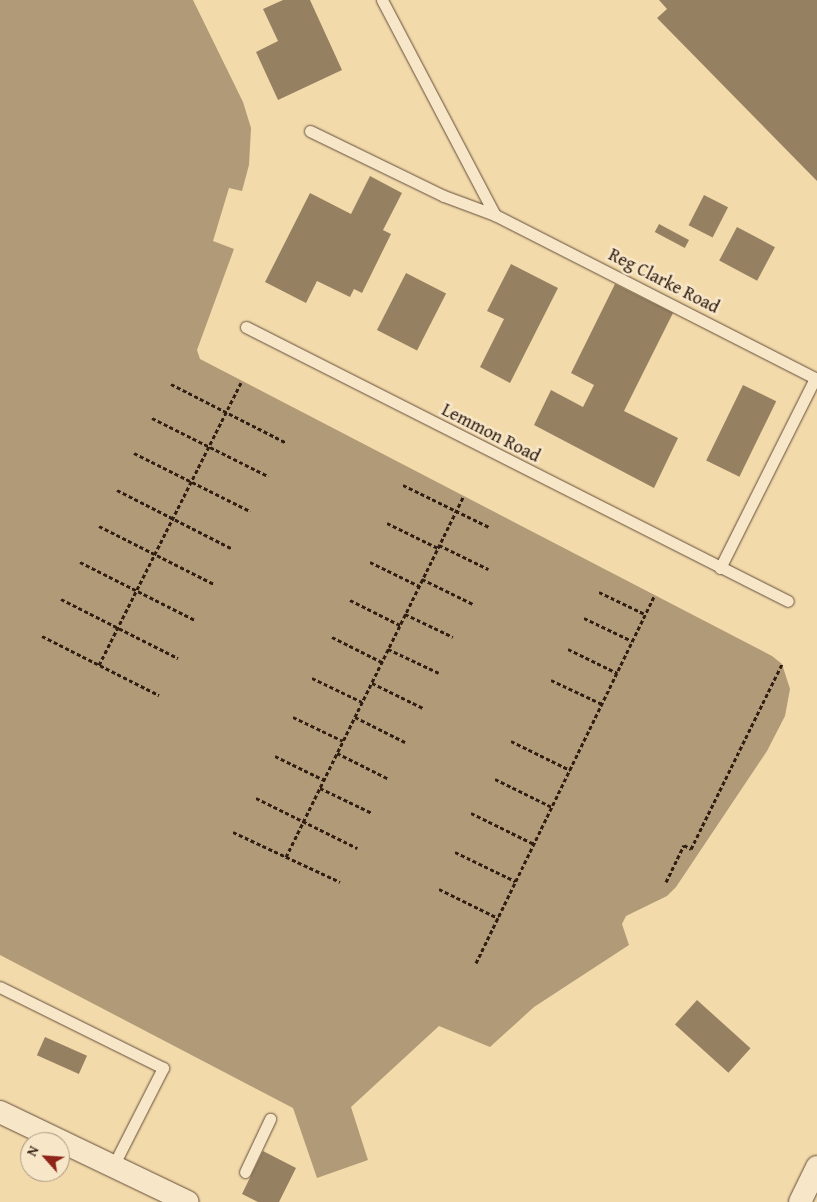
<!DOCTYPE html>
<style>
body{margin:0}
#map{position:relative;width:817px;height:1202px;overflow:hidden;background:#f3daab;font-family:"Gentium Book Plus",serif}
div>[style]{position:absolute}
.water>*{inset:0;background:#b19a77}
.building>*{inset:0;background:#968062;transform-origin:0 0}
.path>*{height:3px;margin-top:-1.5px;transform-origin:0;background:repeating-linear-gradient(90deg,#311e13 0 4px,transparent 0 6.5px)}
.roads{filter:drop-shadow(0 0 1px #624d39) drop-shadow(0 0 1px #624d39)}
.service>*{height:11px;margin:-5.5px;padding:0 5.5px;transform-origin:5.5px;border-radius:5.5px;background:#f7e7c8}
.minor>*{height:22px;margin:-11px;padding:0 11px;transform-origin:11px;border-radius:11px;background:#f7e7c8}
span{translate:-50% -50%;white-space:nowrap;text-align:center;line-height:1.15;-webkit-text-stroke:5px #f7e7c8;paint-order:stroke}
.street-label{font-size:18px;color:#311e13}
.north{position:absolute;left:20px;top:1132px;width:50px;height:50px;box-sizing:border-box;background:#f7e7c8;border:1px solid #a89780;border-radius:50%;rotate:296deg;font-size:14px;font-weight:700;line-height:20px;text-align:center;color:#311e13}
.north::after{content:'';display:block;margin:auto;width:18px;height:22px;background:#8f2418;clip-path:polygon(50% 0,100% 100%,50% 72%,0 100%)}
</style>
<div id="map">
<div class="water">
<i style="clip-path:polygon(0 0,193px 0,243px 102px,251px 128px,249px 165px,242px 191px,229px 188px,213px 241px,234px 249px,197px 350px,200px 359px,772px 656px,782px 664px,790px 689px,785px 716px,767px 751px,676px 887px,667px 896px,626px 916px,622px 924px,629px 945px,534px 1007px,490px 1047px,439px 1026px,351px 1107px,368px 1160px,317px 1178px,293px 1108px,0 955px)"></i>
</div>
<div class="building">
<i style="clip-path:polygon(283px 0,310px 0,342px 70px,278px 100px,256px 52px,278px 41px,263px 9px)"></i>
<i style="clip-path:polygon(659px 0,817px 0,817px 181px,657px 18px,667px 9px)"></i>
<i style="clip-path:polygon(370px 176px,402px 193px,383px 230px,391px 234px,362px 293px,354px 289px,350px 297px,317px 281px,306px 303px,265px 282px,310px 193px,351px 214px)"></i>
<i style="left:704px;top:195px;width:27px;height:34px;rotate:27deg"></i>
<i style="left:659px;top:224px;width:34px;height:9px;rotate:28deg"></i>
<i style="left:737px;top:227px;width:43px;height:38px;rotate:28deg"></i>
<i style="clip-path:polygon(511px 264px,558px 288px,510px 383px,480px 367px,504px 319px,487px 311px)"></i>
<i style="left:406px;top:273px;width:45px;height:64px;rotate:27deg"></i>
<i style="clip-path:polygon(615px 284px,673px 313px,624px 411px,678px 438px,654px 488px,534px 425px,551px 390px,583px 407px,594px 385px,571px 373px)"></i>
<i style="left:743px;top:385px;width:37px;height:84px;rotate:26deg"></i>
<i style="left:697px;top:1000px;width:72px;height:33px;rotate:42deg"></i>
<i style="left:45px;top:1037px;width:46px;height:20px;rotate:24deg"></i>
<i style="clip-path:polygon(263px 1151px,296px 1168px,279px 1202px,258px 1202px,242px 1194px)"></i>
</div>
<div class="path">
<i style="left:171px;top:384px;width:128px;rotate:27deg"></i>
<i style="left:152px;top:418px;width:130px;rotate:26.6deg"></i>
<i style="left:134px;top:453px;width:130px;rotate:26.6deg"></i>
<i style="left:403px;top:485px;width:96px;rotate:26deg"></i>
<i style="left:117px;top:490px;width:128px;rotate:27deg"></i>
<i style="left:387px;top:523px;width:57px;rotate:26.1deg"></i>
<i style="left:99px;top:526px;width:129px;rotate:26.8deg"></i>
<i style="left:439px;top:545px;width:55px;rotate:26.1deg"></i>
<i style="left:80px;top:562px;width:129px;rotate:26.8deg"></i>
<i style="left:370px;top:562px;width:55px;rotate:26.1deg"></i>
<i style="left:422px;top:579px;width:57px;rotate:26.1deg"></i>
<i style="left:599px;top:592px;width:51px;rotate:25.6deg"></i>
<i style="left:61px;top:599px;width:131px;rotate:26.8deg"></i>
<i style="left:350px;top:600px;width:56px;rotate:26.6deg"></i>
<i style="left:405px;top:614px;width:53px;rotate:25.6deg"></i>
<i style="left:584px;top:618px;width:53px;rotate:25.6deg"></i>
<i style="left:42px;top:636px;width:131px;rotate:26.8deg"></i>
<i style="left:332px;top:637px;width:56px;rotate:26.6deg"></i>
<i style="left:388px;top:649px;width:56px;rotate:25.2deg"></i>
<i style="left:568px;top:649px;width:55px;rotate:26.1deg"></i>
<i style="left:99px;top:665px;width:316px;rotate:-63.3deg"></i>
<i style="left:312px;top:678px;width:55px;rotate:25.6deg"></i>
<i style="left:551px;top:680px;width:56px;rotate:25.2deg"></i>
<i style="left:372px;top:683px;width:57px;rotate:26.1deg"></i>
<i style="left:293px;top:717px;width:55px;rotate:25.6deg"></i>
<i style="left:355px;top:717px;width:56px;rotate:26.6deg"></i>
<i style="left:511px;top:741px;width:66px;rotate:26.2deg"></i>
<i style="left:337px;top:753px;width:58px;rotate:26.6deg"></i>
<i style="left:275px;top:756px;width:55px;rotate:26.1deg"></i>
<i style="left:495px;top:779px;width:64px;rotate:26.2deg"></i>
<i style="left:320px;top:788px;width:58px;rotate:25.7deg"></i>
<i style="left:256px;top:798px;width:113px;rotate:26.3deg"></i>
<i style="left:471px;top:813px;width:70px;rotate:26.2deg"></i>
<i style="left:233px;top:832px;width:118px;rotate:25deg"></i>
<i style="left:455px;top:852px;width:67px;rotate:25.8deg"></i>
<i style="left:286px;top:857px;width:401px;rotate:-63.8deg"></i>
<i style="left:666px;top:882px;width:41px;rotate:-64.1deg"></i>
<i style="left:684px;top:845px;width:8px;rotate:30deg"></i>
<i style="left:691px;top:849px;width:206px;rotate:-63.8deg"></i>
<i style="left:439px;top:889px;width:66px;rotate:26.2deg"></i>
<i style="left:476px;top:963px;width:409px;rotate:-64.1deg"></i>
</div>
<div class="roads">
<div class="service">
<i style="left:382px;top:0;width:243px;rotate:62.3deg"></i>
<i style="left:495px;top:215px;width:361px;rotate:27deg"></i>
<i style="left:310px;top:131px;width:149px;rotate:25.9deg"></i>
<i style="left:444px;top:196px;width:54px;rotate:20.4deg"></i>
<i style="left:246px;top:327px;width:607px;rotate:26.82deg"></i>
<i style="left:720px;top:568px;width:212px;rotate:-63.4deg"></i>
<i style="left:0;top:987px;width:182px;rotate:26.4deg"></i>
<i style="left:163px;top:1068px;width:110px;rotate:117deg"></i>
<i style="left:245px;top:1172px;width:59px;rotate:-64.7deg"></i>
</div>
<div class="minor">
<i style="left:0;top:1112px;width:208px;rotate:25.6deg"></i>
<i style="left:800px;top:1202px;width:39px;rotate:-64deg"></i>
</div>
</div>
<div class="street-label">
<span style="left:664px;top:281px;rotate:27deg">Reg Clarke Road</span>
<span style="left:491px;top:433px;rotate:27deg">Lemmon Road</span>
</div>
<div class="north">N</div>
</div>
